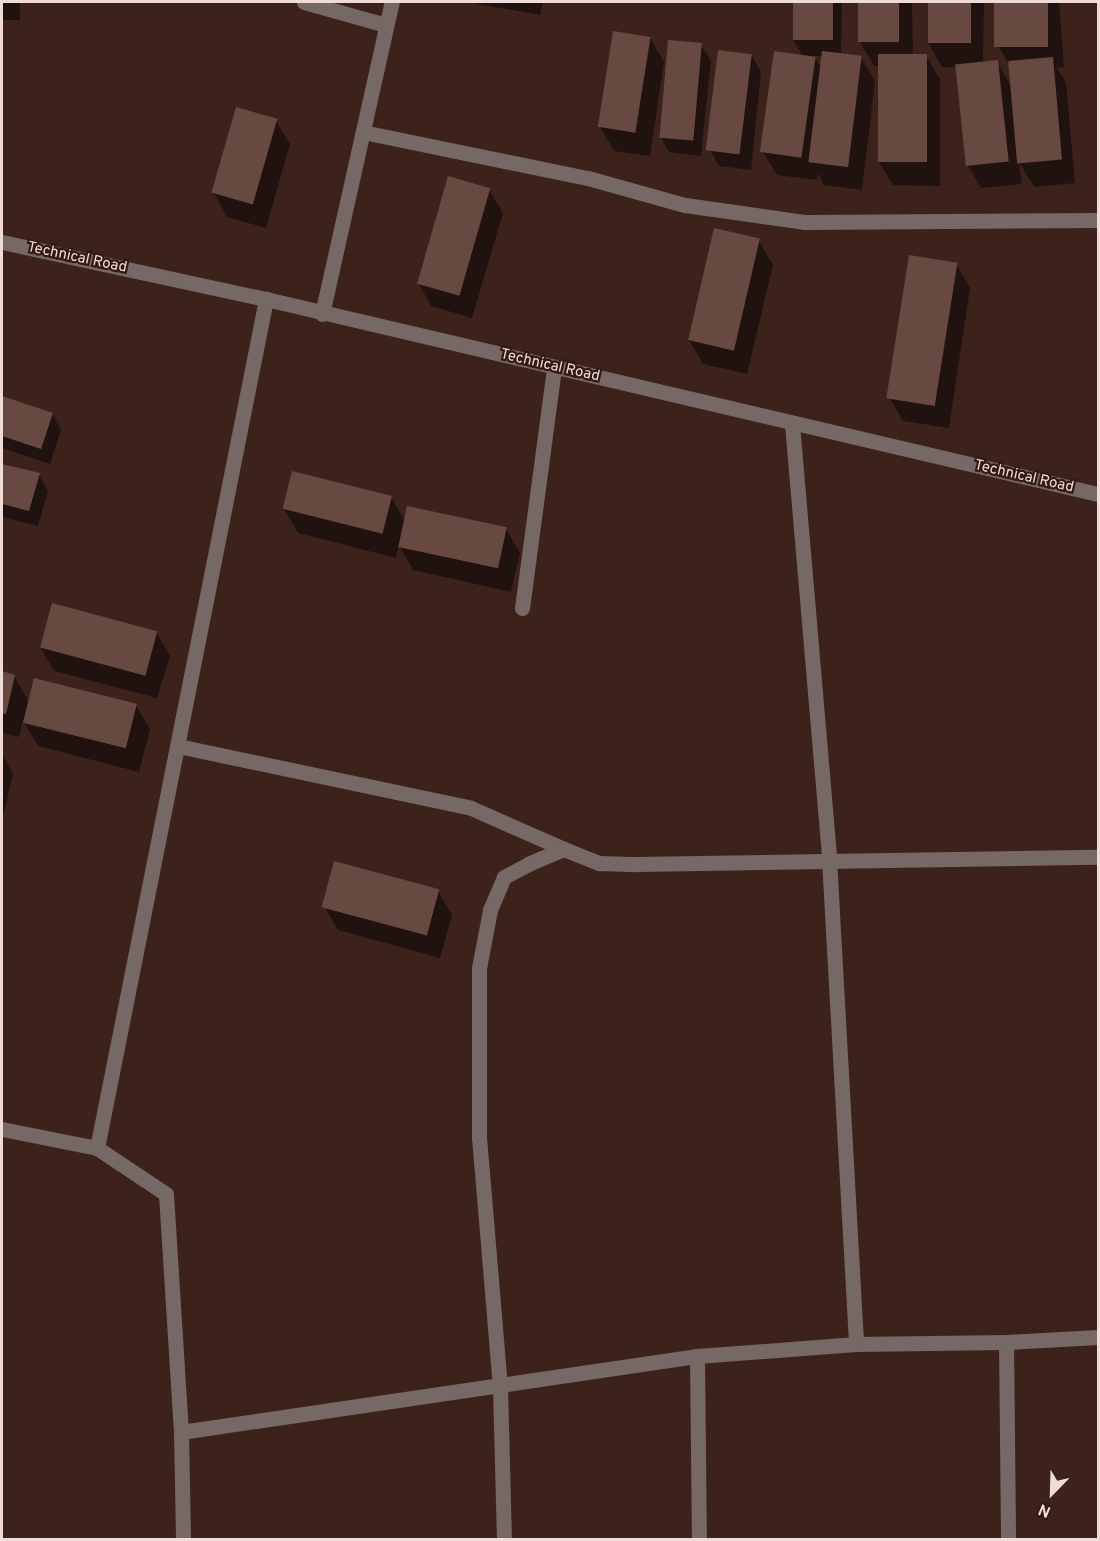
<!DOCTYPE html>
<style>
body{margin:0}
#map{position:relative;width:1100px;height:1541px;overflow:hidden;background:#3d221c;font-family:Overpass,sans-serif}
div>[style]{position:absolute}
.shadow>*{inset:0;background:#0007;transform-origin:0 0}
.building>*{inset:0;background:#674942;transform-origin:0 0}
.minor>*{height:15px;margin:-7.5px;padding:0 7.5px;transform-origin:7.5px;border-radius:7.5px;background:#766864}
span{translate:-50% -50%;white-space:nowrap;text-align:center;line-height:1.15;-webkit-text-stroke:4.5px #321912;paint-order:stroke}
.street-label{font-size:15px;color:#efdcd8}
.frame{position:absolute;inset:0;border:3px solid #efdcd8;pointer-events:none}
.north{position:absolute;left:1022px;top:1463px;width:60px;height:60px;-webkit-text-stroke:4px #321912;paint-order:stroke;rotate:203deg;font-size:16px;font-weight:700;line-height:24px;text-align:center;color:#efdcd8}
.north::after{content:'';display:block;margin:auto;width:21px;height:27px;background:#efdcd8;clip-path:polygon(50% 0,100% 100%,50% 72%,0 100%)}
</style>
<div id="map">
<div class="shadow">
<i style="left:2px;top:2px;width:18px;height:18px"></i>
<i style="clip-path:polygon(467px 2px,543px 2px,540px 15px)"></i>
<i style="clip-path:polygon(evenodd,794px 2px,842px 2px,841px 55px,861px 57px,875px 81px,862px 190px,824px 185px,818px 173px,817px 180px,777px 175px,763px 152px,803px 56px,793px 40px,794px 2px,814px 56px,823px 56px,822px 69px,814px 56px)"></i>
<i style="clip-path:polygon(859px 2px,912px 2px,913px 55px,926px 56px,940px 79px,940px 186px,893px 185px,879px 162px,879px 66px,874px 66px,860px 42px)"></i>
<i style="clip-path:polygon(929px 2px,984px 2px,983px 63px,997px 62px,1012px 88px,1010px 66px,999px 47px,996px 2px,1059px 2px,1064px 67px,1057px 68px,1066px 83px,1075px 183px,1034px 187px,1019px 162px,1022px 184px,981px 188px,967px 164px,956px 67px,942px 67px,928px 43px)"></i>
<i style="clip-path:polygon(650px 38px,664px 62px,650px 156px,614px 151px,600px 127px)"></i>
<i style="clip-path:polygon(701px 45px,711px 61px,701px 156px,669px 152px,660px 136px)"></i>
<i style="clip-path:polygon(752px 56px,761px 72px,751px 170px,719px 166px,710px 150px)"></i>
<i style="clip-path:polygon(276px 121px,290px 144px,266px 228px,227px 217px,214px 193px)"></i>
<i style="clip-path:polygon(489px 190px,503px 213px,472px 318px,431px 306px,418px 282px)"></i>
<i style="clip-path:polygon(759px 241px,773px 265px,747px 374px,703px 364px,689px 340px)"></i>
<i style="clip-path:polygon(956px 264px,970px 288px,949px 428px,903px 421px,889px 397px)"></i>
<i style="clip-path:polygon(2px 398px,52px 414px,61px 430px,50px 464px,2px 448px)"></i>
<i style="clip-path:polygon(2px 465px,39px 475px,48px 491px,38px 526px,2px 517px)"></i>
<i style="clip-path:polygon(391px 497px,405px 521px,506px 529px,520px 553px,511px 592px,413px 570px,399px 545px,396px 558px,298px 533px,284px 509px)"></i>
<i style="clip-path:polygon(156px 632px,170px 656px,157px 698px,54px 671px,40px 647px)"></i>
<i style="clip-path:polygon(2px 673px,14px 676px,29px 702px,136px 705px,150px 729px,139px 772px,38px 746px,23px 721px,19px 737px,2px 733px)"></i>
<i style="clip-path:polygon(2px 754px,13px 774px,3px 817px,2px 817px)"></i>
<i style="clip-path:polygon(438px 891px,452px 915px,440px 958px,338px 930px,324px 906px)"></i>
</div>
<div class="building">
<i style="left:793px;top:2px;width:40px;height:38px"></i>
<i style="left:858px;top:2px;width:41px;height:40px"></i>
<i style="left:928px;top:2px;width:43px;height:41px"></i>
<i style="left:994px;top:2px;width:54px;height:45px"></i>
<i style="left:613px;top:31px;width:38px;height:97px;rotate:9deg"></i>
<i style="left:668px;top:40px;width:34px;height:98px;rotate:5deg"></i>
<i style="left:718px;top:50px;width:34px;height:101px;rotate:7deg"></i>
<i style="left:774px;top:51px;width:42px;height:102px;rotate:8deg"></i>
<i style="left:822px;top:51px;width:40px;height:112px;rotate:7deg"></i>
<i style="left:878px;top:54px;width:49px;height:108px"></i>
<i style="left:1053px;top:57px;width:103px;height:45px;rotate:85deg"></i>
<i style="left:998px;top:60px;width:102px;height:43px;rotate:84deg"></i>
<i style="left:236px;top:107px;width:43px;height:89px;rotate:16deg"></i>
<i style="left:448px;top:176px;width:44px;height:112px;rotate:16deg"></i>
<i style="left:714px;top:228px;width:47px;height:115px;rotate:13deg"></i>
<i style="left:909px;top:255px;width:49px;height:145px;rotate:9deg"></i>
<i style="clip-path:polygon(2px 396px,53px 413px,41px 449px,2px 436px)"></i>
<i style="clip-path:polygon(2px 464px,40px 473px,29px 511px,2px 504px)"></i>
<i style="left:292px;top:471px;width:103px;height:39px;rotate:14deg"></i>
<i style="left:407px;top:506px;width:102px;height:42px;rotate:12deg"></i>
<i style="left:52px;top:603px;width:109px;height:46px;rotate:15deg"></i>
<i style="clip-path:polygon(2px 671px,15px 675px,6px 714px,2px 713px)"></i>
<i style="left:34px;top:678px;width:106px;height:46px;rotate:14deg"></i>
<i style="left:334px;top:861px;width:109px;height:48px;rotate:15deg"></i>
</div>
<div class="minor">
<i style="left:304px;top:2px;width:85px;rotate:15.7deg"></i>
<i style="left:363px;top:132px;width:230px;rotate:11.6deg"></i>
<i style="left:588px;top:178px;width:101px;rotate:15.6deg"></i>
<i style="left:685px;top:205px;width:120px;rotate:8.1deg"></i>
<i style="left:804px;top:222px;width:294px;rotate:-0.4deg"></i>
<i style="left:2px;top:242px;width:270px;rotate:12.2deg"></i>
<i style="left:266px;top:299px;width:855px;rotate:13.19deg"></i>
<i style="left:322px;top:314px;width:320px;rotate:-77.4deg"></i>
<i style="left:792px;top:424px;width:437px;rotate:85.1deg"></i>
<i style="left:829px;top:859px;width:486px;rotate:86.8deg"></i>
<i style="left:522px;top:608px;width:243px;rotate:-82.4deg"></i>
<i style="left:178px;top:746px;width:299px;rotate:11.9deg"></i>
<i style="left:471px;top:808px;width:102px;rotate:23.8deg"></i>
<i style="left:2px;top:1129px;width:97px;rotate:11.3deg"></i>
<i style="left:97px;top:1148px;width:83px;rotate:33.7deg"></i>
<i style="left:166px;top:1194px;width:238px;rotate:86.4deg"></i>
<i style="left:181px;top:1432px;width:108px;rotate:88.9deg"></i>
<i style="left:97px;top:1148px;width:866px;rotate:-78.74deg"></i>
<i style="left:1006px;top:1342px;width:198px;rotate:89.4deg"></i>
<i style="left:697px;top:1356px;width:184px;rotate:89.4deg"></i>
<i style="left:181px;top:1432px;width:522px;rotate:-8.38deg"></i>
<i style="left:697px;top:1356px;width:159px;rotate:-4.3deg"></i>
<i style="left:856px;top:1344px;width:150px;rotate:-0.8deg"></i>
<i style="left:1006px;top:1342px;width:92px;rotate:-3.1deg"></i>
<i style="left:504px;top:1540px;width:153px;rotate:-91.5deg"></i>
<i style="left:500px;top:1387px;width:249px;rotate:-94.8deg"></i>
<i style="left:479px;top:1139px;width:171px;rotate:-90deg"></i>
<i style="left:479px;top:968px;width:59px;rotate:-79.3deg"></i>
<i style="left:490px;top:910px;width:36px;rotate:-67deg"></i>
<i style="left:504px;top:877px;width:27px;rotate:-28deg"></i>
<i style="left:528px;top:864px;width:39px;rotate:-23deg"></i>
<i style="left:564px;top:849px;width:38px;rotate:22deg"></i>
<i style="left:599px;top:863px;width:38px;rotate:2deg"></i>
<i style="left:637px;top:864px;width:461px;rotate:-0.9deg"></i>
</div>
<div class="street-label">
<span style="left:77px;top:258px;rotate:12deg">Technical Road</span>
<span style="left:550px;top:366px;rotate:13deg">Technical Road</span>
<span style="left:1024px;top:477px;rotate:13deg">Technical Road</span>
</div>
<div class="frame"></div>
<div class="north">N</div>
</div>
